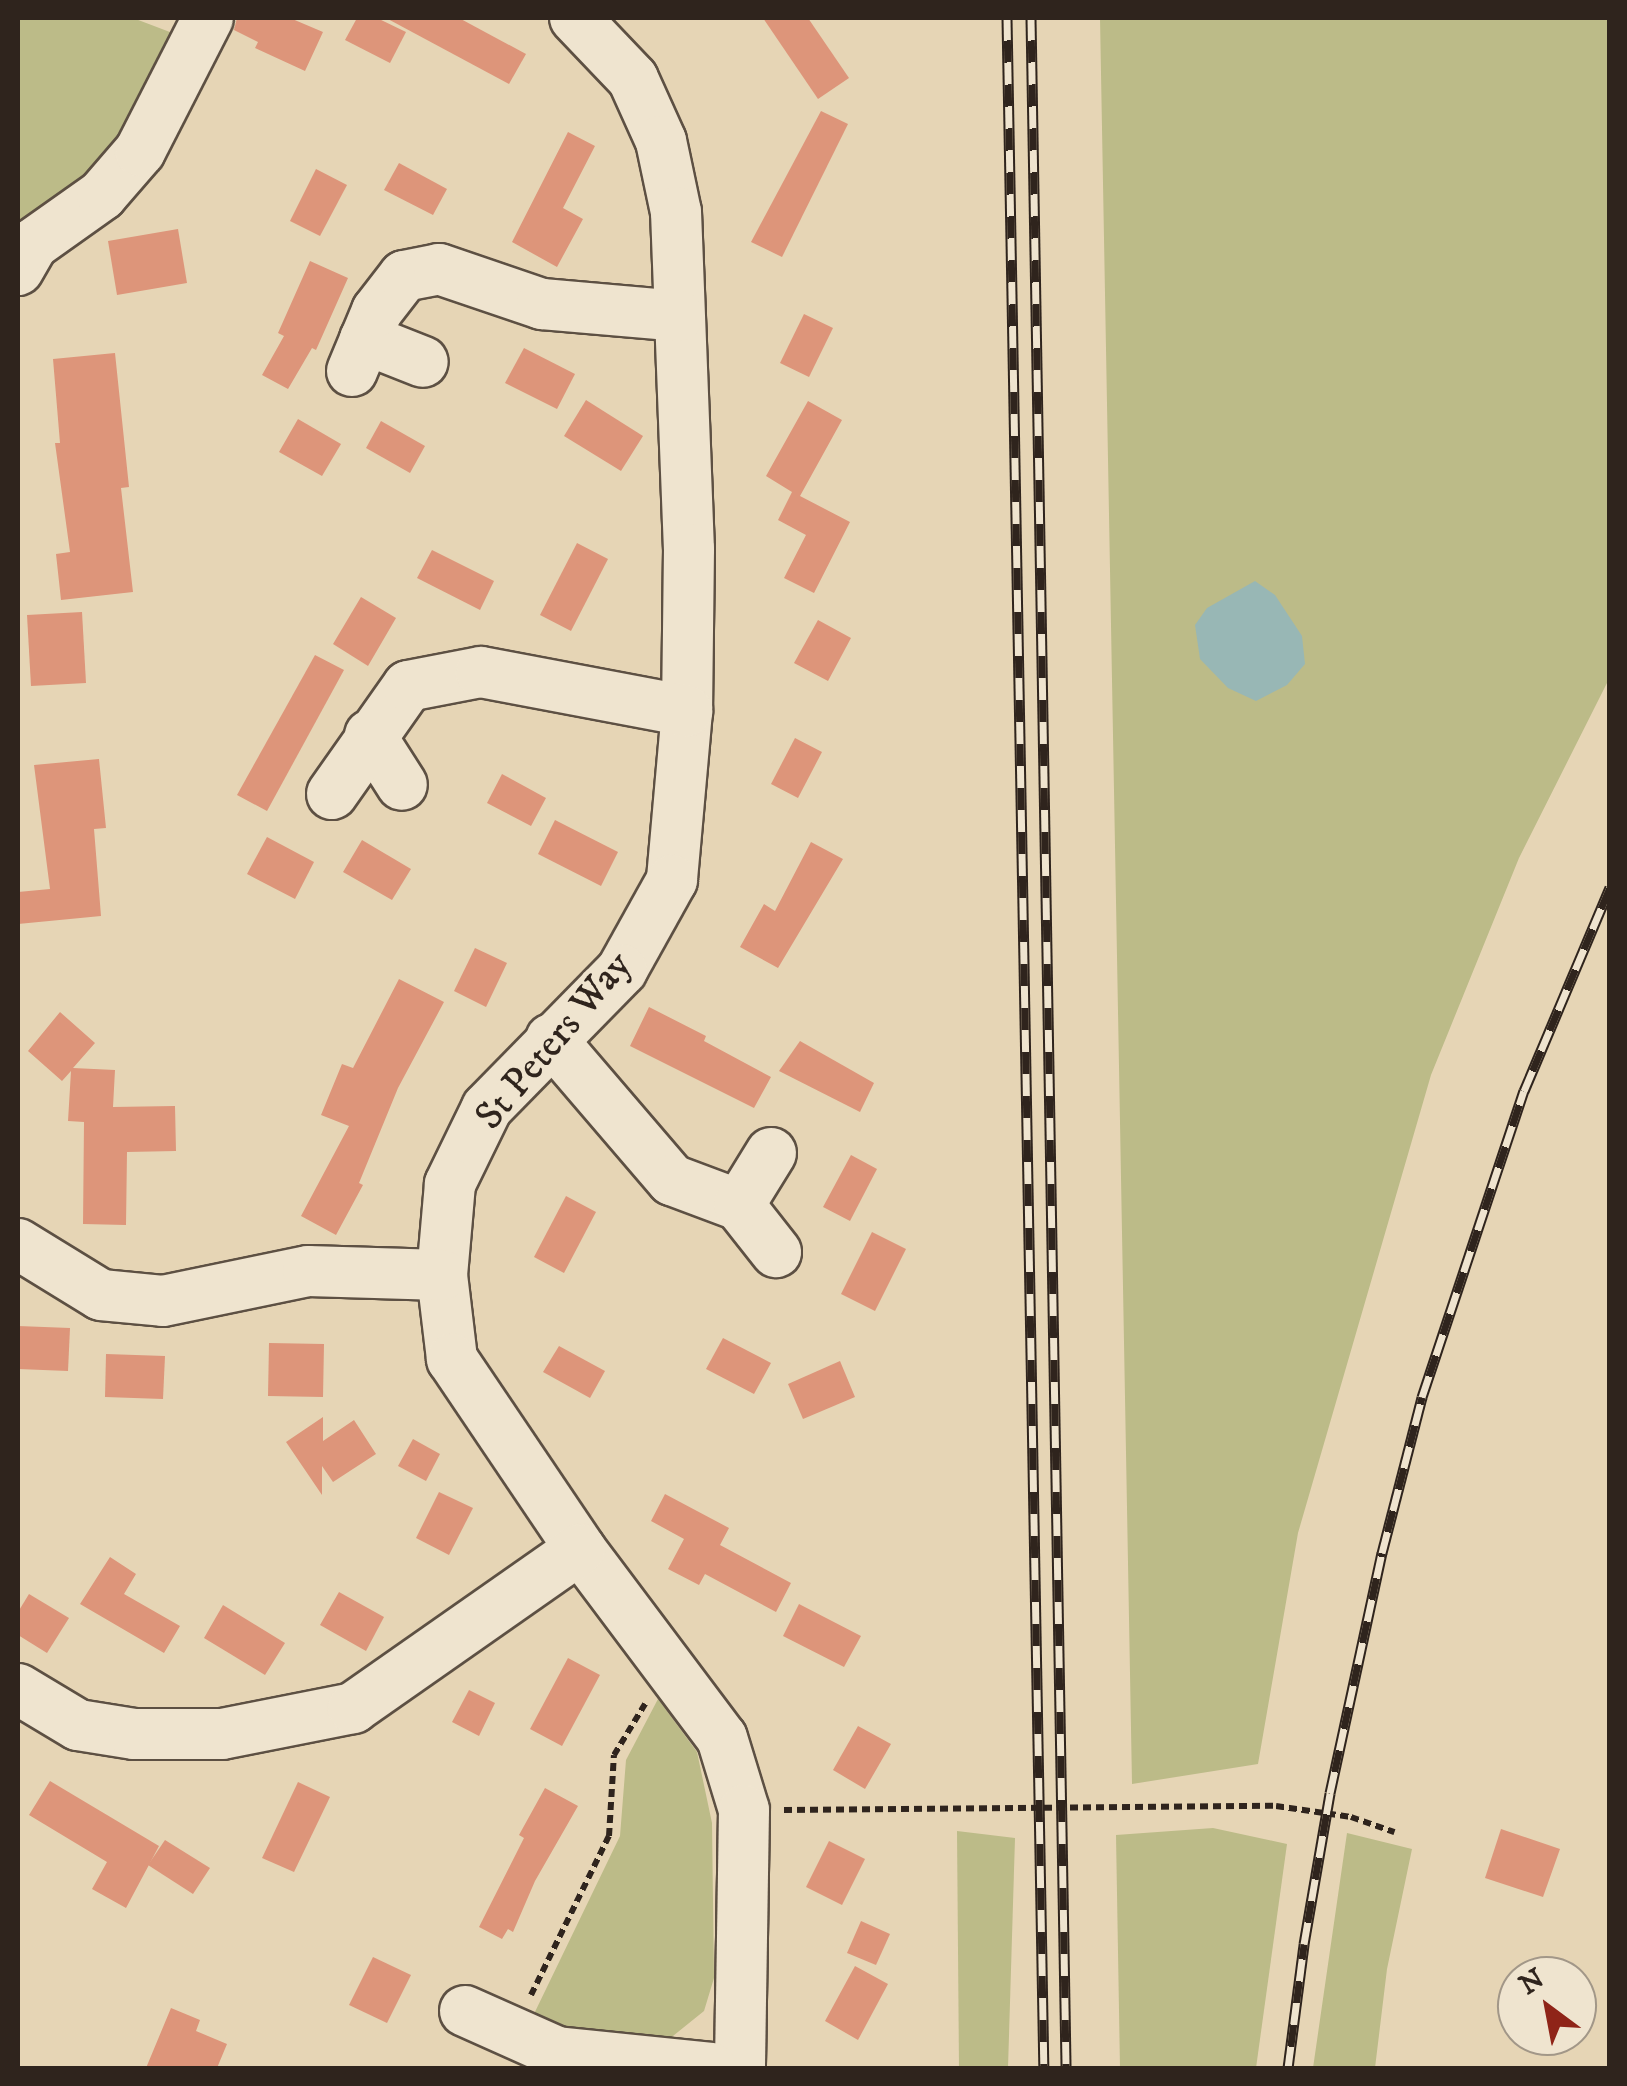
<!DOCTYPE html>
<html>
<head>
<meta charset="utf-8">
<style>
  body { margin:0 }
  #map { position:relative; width:1627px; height:2086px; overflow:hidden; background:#e6d5b5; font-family:"IM FELL DW Pica",serif }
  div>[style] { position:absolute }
  .green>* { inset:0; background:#bcbb88 }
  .water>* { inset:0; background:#98b7b5 }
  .building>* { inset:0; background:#dd957a }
  .path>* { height:6px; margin-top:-3px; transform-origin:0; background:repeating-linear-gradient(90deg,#2f241d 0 8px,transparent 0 13px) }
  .roads { filter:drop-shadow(2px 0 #5d5043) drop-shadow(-2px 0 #5d5043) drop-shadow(0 2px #5d5043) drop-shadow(0 -2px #5d5043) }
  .minor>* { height:50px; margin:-25px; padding:0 25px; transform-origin:25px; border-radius:25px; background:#efe4cf }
  .rail>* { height:11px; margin-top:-5.5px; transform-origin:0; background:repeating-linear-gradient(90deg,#efe4cf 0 22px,#2f241d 0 44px); box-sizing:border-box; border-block:2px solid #2f241d }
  span { translate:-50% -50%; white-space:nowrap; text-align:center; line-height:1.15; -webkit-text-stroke:9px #efe4cf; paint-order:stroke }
  .street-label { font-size:40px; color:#2f241d }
  .frame { position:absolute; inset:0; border:20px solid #2f241d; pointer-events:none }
  .north { position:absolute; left:1497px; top:1956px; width:100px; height:100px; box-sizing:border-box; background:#efe4cf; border:2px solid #a29788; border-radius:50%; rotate:328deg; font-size:28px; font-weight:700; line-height:40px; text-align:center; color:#2f241d }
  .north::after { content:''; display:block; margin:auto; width:35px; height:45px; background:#8f2418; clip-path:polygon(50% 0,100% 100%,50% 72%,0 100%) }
</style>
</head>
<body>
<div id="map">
  <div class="green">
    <div style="clip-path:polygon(18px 18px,133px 18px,183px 37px,100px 177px,18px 241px)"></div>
    <div style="clip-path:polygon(1100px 18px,1610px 18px,1609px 679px,1519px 858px,1431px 1075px,1298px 1533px,1258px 1764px,1132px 1784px)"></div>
    <div style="clip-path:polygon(658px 1699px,697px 1752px,712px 1823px,714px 1978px,704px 2011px,668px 2040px,567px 2038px,532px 2018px,620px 1836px,626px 1760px)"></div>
    <div style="clip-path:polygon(1213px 1828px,1287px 1844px,1256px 2068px,1120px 2068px,1116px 1835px)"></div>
    <div style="clip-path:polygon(957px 1831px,1015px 1838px,1008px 2068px,959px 2068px)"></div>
    <div style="clip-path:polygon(1347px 1833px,1412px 1849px,1387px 1969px,1375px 2068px,1313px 2068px)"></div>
  </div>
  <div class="water">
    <div style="clip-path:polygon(1255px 581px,1275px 595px,1302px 636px,1305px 664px,1287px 685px,1256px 701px,1228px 688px,1200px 659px,1195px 625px,1207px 608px)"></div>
  </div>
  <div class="building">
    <div style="clip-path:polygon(237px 18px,290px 18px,323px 32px,305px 71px,255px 48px,258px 42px,234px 30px)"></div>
    <div style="clip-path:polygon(357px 18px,377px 18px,406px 32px,390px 63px,345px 40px)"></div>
    <div style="clip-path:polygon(386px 18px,459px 18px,526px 54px,509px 84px)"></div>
    <div style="clip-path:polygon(763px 18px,808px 18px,849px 78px,818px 99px)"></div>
    <div style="clip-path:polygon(821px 111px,848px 124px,782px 257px,751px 242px)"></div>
    <div style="clip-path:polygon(568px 132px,595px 146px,563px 208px,583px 219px,557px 267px,512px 242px)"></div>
    <div style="clip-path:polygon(399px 163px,447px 189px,433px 215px,384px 190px)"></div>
    <div style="clip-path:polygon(316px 169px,347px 185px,320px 236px,290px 221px)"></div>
    <div style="clip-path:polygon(178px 229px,187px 283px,117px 295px,108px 241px)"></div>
    <div style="clip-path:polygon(310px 261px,348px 278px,316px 350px,312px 348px,288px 389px,262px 375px,284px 336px,278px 333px)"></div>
    <div style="clip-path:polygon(804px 314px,833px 328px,809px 377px,780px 363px)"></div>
    <div style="clip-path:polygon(524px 348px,575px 374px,557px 409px,505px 383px)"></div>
    <div style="clip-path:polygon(115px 353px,129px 487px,121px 488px,133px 592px,61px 600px,56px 554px,70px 552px,55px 443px,60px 443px,53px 359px)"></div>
    <div style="clip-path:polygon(586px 400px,643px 436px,621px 471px,564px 436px)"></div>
    <div style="clip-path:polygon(808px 401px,842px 420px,800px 496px,850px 522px,814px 593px,784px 578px,806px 535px,778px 520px,792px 492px,766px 476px)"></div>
    <div style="clip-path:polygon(298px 419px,341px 444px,322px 476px,279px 452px)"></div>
    <div style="clip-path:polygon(381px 421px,425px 446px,410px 473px,366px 448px)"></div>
    <div style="clip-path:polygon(577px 543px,608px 559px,571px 631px,540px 615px)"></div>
    <div style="clip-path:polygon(432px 550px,494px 581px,480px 610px,417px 578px)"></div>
    <div style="clip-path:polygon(361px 597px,396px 618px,368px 666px,333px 644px)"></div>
    <div style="clip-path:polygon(82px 612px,86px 683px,31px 686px,27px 615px)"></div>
    <div style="clip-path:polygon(818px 620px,851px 638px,828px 681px,794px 663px)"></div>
    <div style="clip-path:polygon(315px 655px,344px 670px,267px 811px,237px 795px)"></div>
    <div style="clip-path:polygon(795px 738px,822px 752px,798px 798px,771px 784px)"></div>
    <div style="clip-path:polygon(99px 759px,106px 828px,94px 829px,101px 916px,18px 924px,18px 892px,50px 889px,34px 765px)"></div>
    <div style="clip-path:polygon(502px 774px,546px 798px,531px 826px,487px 803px)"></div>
    <div style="clip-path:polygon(555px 820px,618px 852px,601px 886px,538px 854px)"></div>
    <div style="clip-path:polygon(267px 837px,314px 862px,295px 899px,247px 874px)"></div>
    <div style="clip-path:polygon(362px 840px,411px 869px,392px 900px,343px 872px)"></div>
    <div style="clip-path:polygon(811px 842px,843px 859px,778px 968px,740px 947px,764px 904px,775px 911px)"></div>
    <div style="clip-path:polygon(475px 948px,507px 963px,486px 1007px,454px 991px)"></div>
    <div style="clip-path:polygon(399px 979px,444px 1002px,398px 1088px,359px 1183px,363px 1185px,336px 1235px,301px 1216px,349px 1126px,321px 1115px,342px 1064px,353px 1068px)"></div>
    <div style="clip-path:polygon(649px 1007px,706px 1036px,704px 1041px,771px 1077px,754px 1108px,630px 1046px)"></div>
    <div style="clip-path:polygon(60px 1012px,95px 1043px,73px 1068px,115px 1070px,113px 1107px,175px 1106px,176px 1151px,127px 1152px,126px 1225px,83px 1224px,84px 1122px,68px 1121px,71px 1071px,62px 1081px,28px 1051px)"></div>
    <div style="clip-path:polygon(800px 1041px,874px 1083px,860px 1112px,779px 1071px)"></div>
    <div style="clip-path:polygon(851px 1155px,877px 1169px,850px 1221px,823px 1207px)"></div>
    <div style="clip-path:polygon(566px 1196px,596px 1212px,564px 1273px,534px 1257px)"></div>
    <div style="clip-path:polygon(872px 1232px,906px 1249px,875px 1311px,841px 1294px)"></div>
    <div style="clip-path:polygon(18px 1326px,70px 1328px,68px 1371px,18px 1369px)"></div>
    <div style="clip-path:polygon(723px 1338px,771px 1363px,754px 1394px,706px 1369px)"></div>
    <div style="clip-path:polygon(269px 1343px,324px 1344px,323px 1397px,268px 1396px)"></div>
    <div style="clip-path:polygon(559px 1346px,605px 1371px,590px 1398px,543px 1372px)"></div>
    <div style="clip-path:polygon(106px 1354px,165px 1356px,163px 1399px,105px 1397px)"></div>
    <div style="clip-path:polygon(840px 1361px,855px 1397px,803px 1419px,788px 1384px)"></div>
    <div style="clip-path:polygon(323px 1417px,323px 1441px,354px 1420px,376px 1454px,333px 1482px,322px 1466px,322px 1495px,286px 1442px)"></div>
    <div style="clip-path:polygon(413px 1439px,440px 1454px,426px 1481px,398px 1466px)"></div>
    <div style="clip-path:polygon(439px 1492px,473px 1508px,449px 1555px,416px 1538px)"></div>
    <div style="clip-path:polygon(665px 1494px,729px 1528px,720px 1545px,791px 1583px,776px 1612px,705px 1574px,699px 1585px,668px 1569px,684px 1539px,651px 1521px)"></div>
    <div style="clip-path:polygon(110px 1557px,136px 1574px,124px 1594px,180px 1626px,164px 1653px,80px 1604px)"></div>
    <div style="clip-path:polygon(339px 1592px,384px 1617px,366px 1651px,320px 1625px)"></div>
    <div style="clip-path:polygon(29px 1594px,69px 1618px,47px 1653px,18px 1635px,18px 1612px)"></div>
    <div style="clip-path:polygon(799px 1604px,861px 1636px,844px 1667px,783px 1636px)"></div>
    <div style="clip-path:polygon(223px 1605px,285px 1643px,265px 1675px,204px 1638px)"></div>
    <div style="clip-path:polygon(568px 1658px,600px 1675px,562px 1746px,530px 1729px)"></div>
    <div style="clip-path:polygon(469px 1690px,495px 1703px,479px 1736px,452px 1722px)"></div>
    <div style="clip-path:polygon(858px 1726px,891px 1744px,865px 1789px,833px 1770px)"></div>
    <div style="clip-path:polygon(50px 1781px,159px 1846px,126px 1908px,92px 1889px,107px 1862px,29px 1815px)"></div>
    <div style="clip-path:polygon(298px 1782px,330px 1797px,294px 1872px,262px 1858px)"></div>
    <div style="clip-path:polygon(545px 1788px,578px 1806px,535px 1881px,513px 1932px,508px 1929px,502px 1939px,479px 1927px,524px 1838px,519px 1835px)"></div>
    <div style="clip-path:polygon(1501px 1829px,1560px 1849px,1543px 1897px,1485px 1878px)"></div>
    <div style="clip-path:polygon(165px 1840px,210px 1868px,193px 1894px,148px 1865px)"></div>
    <div style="clip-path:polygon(829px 1841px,865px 1859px,842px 1905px,806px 1887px)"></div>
    <div style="clip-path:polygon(861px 1921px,890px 1934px,876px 1965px,847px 1953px)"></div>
    <div style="clip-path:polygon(373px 1957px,411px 1975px,387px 2023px,349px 2005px)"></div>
    <div style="clip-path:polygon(855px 1966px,888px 1984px,858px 2040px,825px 2021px)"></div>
    <div style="clip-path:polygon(171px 2008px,200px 2020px,196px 2031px,227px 2044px,217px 2068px,146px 2068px)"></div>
  </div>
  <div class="path">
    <div style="left:784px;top:1810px;width:492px;rotate:-0.5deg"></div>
    <div style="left:1276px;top:1806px;width:76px;rotate:8.3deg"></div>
    <div style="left:1351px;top:1817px;width:46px;rotate:19.2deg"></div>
    <div style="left:531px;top:1995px;width:177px;rotate:-63.9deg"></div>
    <div style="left:609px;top:1836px;width:81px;rotate:-86.5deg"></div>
    <div style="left:614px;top:1755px;width:60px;rotate:-58.7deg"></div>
  </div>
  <div class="roads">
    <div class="minor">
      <div style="left:575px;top:18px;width:84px;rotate:46.4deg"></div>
      <div style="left:633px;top:79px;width:68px;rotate:65.7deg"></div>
      <div style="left:661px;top:141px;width:73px;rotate:78.1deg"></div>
      <div style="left:676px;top:212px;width:337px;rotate:87.8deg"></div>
      <div style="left:689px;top:549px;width:162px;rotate:90.7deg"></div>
      <div style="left:687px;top:711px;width:170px;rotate:95.1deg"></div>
      <div style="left:672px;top:880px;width:103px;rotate:119.1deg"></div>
      <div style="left:622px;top:970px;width:193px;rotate:134.4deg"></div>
      <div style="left:487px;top:1108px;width:85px;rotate:116deg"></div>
      <div style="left:450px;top:1184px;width:91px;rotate:95deg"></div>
      <div style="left:442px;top:1275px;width:85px;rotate:83.2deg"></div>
      <div style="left:452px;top:1359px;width:229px;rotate:56deg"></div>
      <div style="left:580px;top:1549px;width:236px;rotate:53.1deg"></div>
      <div style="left:722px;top:1738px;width:75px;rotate:73deg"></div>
      <div style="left:744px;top:1810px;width:258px;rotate:90.9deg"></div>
      <div style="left:18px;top:270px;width:30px;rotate:-60deg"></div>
      <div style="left:33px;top:244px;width:85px;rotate:-35.4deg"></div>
      <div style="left:102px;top:195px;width:58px;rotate:-49.2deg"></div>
      <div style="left:140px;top:151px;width:149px;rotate:-62.9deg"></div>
      <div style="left:365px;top:339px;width:62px;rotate:21.6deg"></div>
      <div style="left:352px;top:371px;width:65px;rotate:-67.4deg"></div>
      <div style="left:377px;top:311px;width:44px;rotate:-52.4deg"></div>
      <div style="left:404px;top:276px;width:36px;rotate:-11deg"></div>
      <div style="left:439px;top:269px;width:109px;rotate:18.8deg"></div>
      <div style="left:542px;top:304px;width:137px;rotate:5deg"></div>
      <div style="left:370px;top:735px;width:59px;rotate:57.4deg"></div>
      <div style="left:332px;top:794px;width:132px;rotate:-54.9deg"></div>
      <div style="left:408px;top:686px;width:74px;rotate:-10.9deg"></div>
      <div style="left:481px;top:672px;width:210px;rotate:10.7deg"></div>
      <div style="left:551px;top:1039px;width:186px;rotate:49.4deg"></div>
      <div style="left:672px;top:1180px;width:72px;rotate:20.5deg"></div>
      <div style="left:739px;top:1205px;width:60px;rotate:51.8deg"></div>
      <div style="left:739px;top:1205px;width:61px;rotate:-58.4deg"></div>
      <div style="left:18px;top:1244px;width:97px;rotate:31.6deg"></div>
      <div style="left:101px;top:1295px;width:62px;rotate:5.5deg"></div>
      <div style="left:163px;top:1301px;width:148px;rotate:-11.7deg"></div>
      <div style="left:308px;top:1271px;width:134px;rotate:1.7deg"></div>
      <div style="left:18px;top:1689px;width:70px;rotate:31deg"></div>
      <div style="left:78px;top:1725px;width:57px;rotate:9.1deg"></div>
      <div style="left:134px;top:1734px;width:88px"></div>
      <div style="left:222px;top:1734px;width:134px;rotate:-11.2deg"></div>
      <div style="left:353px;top:1708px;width:277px;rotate:-35deg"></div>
      <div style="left:465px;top:2011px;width:101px;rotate:24deg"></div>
      <div style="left:557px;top:2052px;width:155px;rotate:5.9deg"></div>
    </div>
  </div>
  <div class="rail">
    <div style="left:1007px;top:18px;width:2050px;rotate:88.97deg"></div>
    <div style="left:1031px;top:18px;width:2050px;rotate:89.02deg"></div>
    <div style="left:1288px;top:2068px;width:125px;rotate:-82.6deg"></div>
    <div style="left:1304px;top:1944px;width:153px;rotate:-80.2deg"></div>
    <div style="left:1330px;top:1793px;width:246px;rotate:-77.8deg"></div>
    <div style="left:1382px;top:1553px;width:161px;rotate:-75.6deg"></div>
    <div style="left:1422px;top:1397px;width:323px;rotate:-71.6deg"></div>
    <div style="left:1524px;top:1091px;width:221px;rotate:-67.1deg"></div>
  </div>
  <div class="street-label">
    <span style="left:554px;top:1041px;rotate:-50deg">St Peters Way</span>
  </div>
  <div class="frame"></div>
  <div class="north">N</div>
</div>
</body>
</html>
